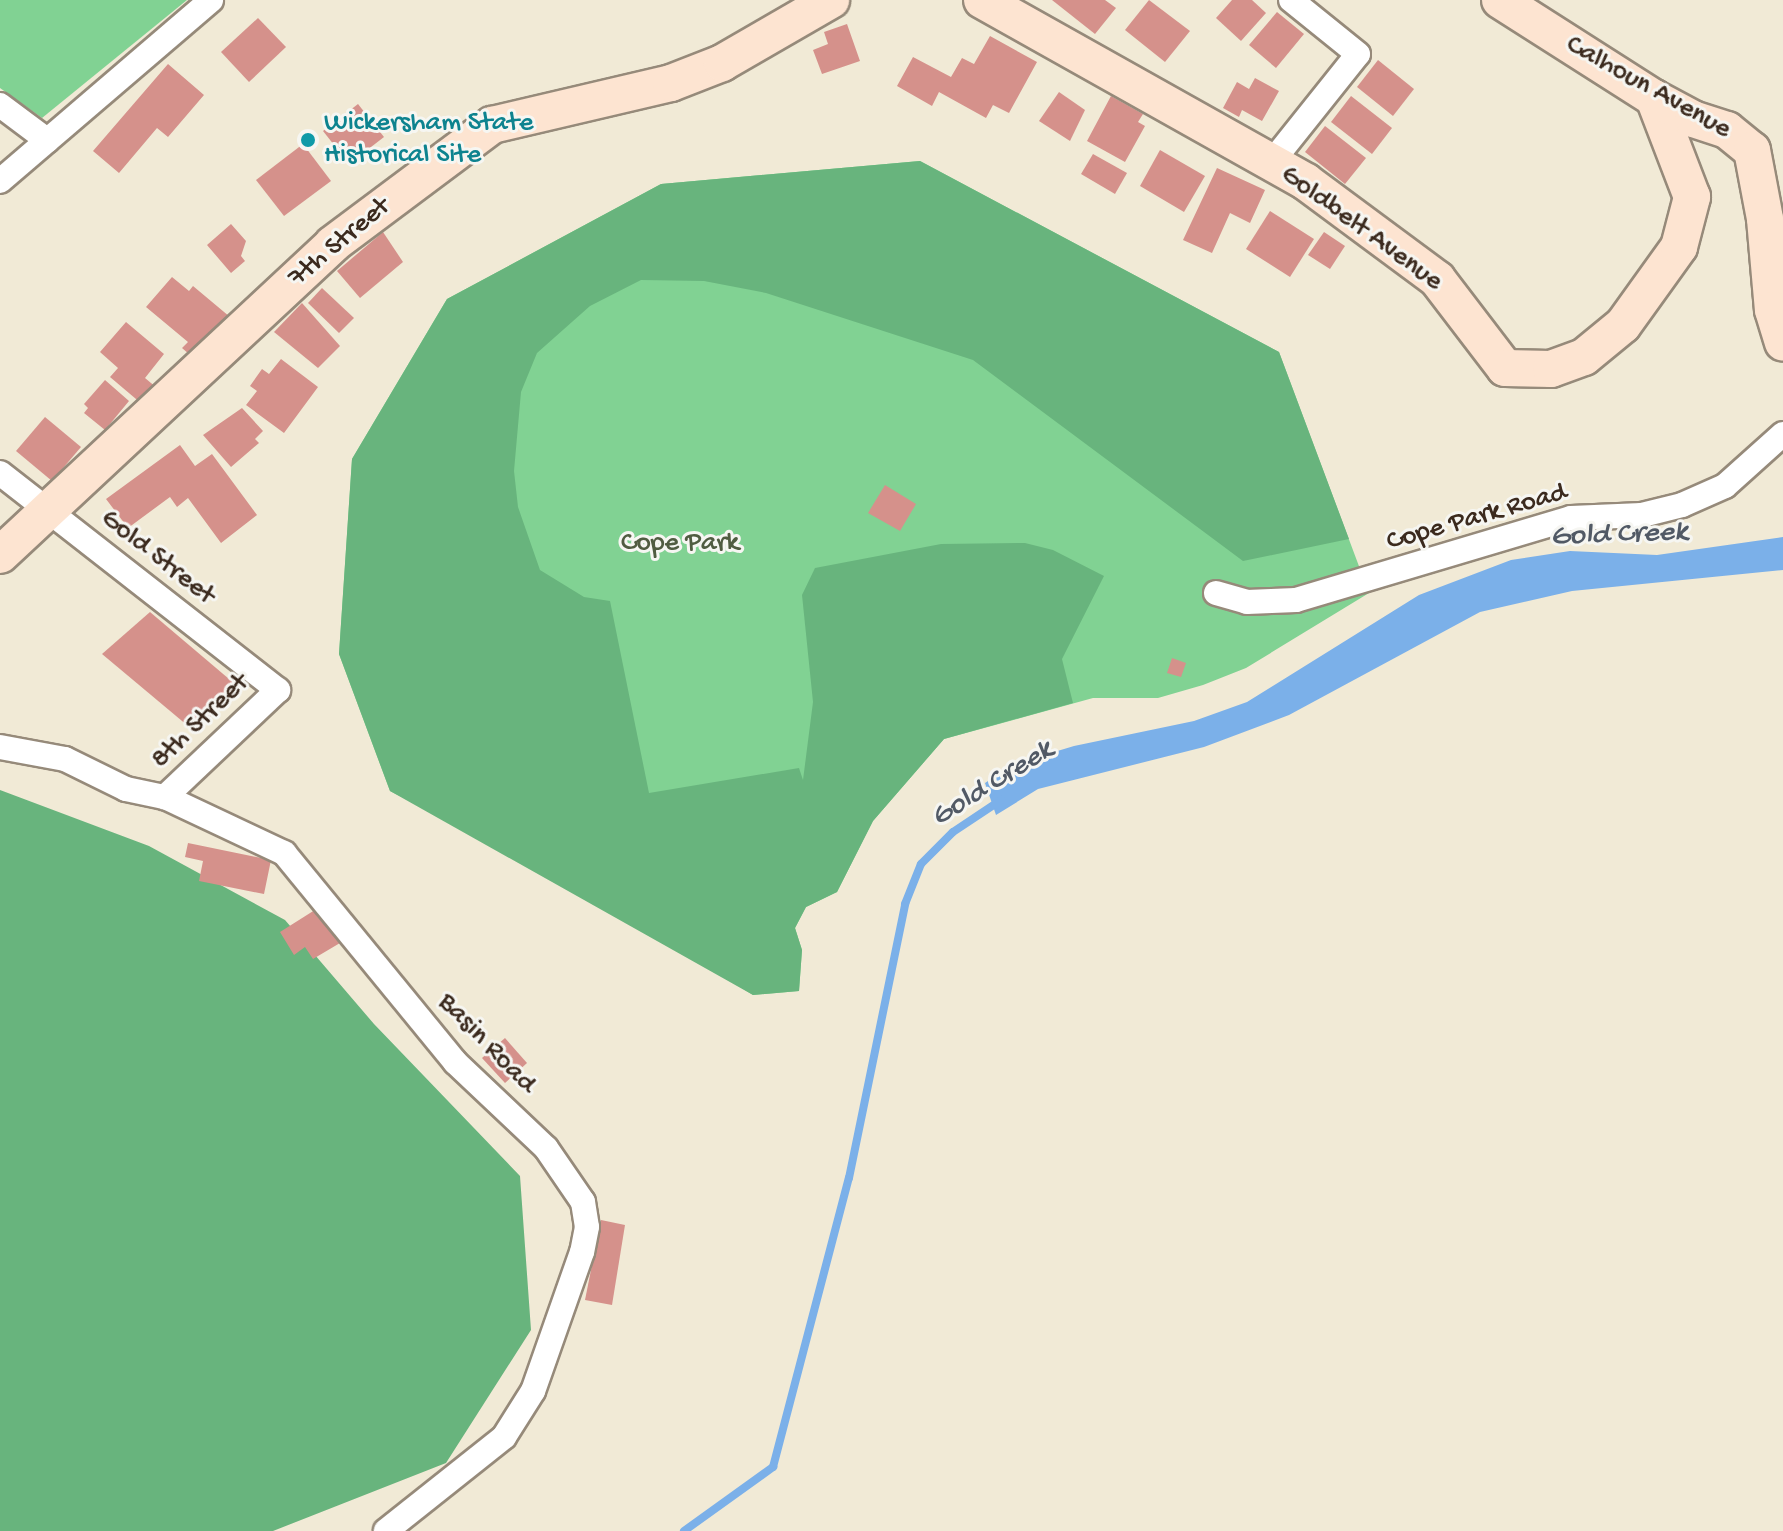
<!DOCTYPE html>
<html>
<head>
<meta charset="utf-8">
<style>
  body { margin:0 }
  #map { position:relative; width:1783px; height:1531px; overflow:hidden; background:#f1ead6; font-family:"Gochi Hand",sans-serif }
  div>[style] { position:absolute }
  .green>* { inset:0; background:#81d293 }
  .forest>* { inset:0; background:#68b47d }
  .water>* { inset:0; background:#7bb0e9 }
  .stream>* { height:8px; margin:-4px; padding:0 4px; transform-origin:4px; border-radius:4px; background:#7bb0e9 }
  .building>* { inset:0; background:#d5918b }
  .roads { filter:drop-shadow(2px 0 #968a7a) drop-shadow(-2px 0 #968a7a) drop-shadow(0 2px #968a7a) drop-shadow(0 -2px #968a7a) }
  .street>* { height:24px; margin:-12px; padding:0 12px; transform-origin:12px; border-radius:12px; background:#fff }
  .secondary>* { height:36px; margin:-18px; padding:0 18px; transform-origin:18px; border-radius:18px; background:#fde4d1 }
  .dots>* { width:22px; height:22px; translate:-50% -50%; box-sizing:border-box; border:4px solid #f6f6f2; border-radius:50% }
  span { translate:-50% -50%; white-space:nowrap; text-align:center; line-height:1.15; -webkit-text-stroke:6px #f6f6f2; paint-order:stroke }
  .street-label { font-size:28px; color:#3b2a1e }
  .culture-label { font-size:28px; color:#0d838f }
  .left { translate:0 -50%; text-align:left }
  .park-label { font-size:28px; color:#505c41 }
  .water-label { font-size:30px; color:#515965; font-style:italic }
</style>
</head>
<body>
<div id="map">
  <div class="green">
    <div style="clip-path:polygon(0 0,187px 0,42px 118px,0 88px)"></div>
    <div style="clip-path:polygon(920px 161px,1279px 352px,1369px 593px,1246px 668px,1203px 685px,1158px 698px,1093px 698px,944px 739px,873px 821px,837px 892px,806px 907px,795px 928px,802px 950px,799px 991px,753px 995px,589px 893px,390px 791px,339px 654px,352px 459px,447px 299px,661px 184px)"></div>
  </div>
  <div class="forest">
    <div style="clip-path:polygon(920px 161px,1279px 352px,1349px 539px,1243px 561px,973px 360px,766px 293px,704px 281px,641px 280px,590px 306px,537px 353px,521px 392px,514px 471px,518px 507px,540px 570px,584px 597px,610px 601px,649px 793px,799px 768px,803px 780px,813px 702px,802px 595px,815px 568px,941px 544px,1025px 543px,1053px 550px,1104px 576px,1062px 659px,1073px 703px,944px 739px,873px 821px,837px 892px,806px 907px,795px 928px,802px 950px,799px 991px,753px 995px,390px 791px,339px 654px,352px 459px,447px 299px,661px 184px)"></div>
    <div style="clip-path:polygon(0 790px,149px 846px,285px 920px,374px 1024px,520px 1176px,531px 1330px,446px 1463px,273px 1531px,0 1531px)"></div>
  </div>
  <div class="water">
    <div style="clip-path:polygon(1783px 537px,1783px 570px,1572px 591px,1480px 612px,1289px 715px,1204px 747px,1038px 789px,996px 815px,985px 783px,1014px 764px,1074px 746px,1194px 721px,1247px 702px,1419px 595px,1511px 560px,1570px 551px,1657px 555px)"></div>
  </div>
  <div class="stream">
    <div style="left:684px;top:1531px;width:110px;rotate:-35.7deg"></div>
    <div style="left:773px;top:1467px;width:299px;rotate:-75.3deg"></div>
    <div style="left:849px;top:1178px;width:280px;rotate:-78.4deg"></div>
    <div style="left:905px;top:904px;width:43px;rotate:-68.2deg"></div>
    <div style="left:921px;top:864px;width:45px;rotate:-45deg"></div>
    <div style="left:953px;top:832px;width:58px;rotate:-33.7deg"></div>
  </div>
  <div class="building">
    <div style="clip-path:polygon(1052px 0,1105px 0,1116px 8px,1095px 34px)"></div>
    <div style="clip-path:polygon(1149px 0,1190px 31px,1165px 62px,1125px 30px)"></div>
    <div style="clip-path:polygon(1232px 0,1252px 0,1266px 13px,1241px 41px,1216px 18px)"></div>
    <div style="clip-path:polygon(1277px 12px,1304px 34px,1276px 68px,1249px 45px)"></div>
    <div style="clip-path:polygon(258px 18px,286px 47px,249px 82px,221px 52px)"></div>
    <div style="clip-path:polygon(847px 24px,860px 61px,822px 74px,813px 50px,828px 44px,824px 32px)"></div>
    <div style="clip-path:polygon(990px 36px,1037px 62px,1009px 113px,993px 105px,986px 118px,939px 92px,932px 106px,897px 86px,913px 57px,951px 77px,962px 58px,974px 64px)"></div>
    <div style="clip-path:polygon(1378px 60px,1414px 89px,1393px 116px,1357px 87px)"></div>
    <div style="clip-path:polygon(168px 64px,204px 95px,168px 137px,157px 128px,119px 173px,93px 151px)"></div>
    <div style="clip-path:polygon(1255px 78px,1279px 91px,1262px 121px,1242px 110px,1239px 117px,1223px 108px,1237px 82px,1249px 89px)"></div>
    <div style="clip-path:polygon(1059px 92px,1085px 110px,1070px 141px,1039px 121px)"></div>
    <div style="clip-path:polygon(1111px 96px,1143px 114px,1138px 122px,1145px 126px,1125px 162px,1087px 141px)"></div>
    <div style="clip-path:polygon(1351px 96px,1392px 128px,1372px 154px,1331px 122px)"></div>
    <div style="clip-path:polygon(358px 104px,384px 137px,349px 164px,323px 131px)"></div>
    <div style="clip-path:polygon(1325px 126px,1366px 158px,1345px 184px,1305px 152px)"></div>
    <div style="clip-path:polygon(303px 144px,331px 181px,284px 216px,256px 180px)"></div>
    <div style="clip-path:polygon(1160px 150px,1205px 176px,1184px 212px,1140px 186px)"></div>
    <div style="clip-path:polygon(1093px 154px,1127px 173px,1115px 194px,1081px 174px)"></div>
    <div style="clip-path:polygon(1217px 168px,1265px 190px,1250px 223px,1230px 213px,1212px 253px,1183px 240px)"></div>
    <div style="clip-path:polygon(1270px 211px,1314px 239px,1290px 277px,1246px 249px)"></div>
    <div style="clip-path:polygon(231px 224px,246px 241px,241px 256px,245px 261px,231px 273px,207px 245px)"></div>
    <div style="clip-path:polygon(383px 232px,403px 262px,360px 298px,337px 271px)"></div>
    <div style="clip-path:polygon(1324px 232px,1345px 246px,1330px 269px,1308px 255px)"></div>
    <div style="clip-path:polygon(172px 277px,189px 291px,193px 286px,236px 322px,197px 361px,182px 348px,188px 342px,146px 307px)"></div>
    <div style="clip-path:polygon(322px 288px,354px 318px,339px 333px,308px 303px)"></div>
    <div style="clip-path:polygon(302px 303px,340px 346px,318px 368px,274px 332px)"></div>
    <div style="clip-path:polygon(126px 322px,164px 354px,145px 378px,163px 393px,149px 410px,110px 377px,118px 368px,100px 352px)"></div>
    <div style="clip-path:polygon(281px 359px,318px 387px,284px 433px,246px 405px,257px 391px,250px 386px,262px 369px,269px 374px)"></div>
    <div style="clip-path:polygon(105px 380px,129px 401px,105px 430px,84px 413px,88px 408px,84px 404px)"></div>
    <div style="clip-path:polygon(242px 408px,263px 431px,255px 439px,259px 443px,231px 467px,203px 435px)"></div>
    <div style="clip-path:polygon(45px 417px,81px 447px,52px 481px,16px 451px)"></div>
    <div style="clip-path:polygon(180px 445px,195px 466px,212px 454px,257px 515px,221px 543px,188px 498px,177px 507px,170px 497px,128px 528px,106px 499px)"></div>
    <div style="clip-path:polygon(885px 485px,916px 504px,900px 531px,868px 513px)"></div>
    <div style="clip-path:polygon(150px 612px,242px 690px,194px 731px,102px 654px)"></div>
    <div style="clip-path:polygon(1172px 658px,1186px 663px,1181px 677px,1167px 673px)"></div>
    <div style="clip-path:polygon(188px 843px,271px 860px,264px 894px,199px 881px,203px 861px,185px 857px)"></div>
    <div style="clip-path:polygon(318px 908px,340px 943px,313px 959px,305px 947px,294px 955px,280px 932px)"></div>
    <div style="clip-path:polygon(505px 1038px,527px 1063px,505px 1083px,482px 1058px)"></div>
    <div style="clip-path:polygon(601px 1220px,625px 1225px,612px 1305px,585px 1300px)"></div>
  </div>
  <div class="roads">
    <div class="street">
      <div style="left:0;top:105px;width:59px;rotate:36.7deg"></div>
      <div style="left:1271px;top:163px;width:139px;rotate:-51.4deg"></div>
      <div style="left:1358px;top:54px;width:86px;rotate:-141.1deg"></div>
      <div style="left:0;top:181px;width:278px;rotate:-40.6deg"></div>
      <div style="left:0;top:473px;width:353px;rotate:38deg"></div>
      <div style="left:278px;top:690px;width:156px;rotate:136.6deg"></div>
      <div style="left:1216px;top:593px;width:32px;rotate:16deg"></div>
      <div style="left:1247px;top:602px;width:49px;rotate:-2.3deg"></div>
      <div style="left:1296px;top:600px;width:287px;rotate:-16.6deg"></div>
      <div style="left:1571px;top:518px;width:71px;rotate:-2.4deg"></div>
      <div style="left:1642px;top:515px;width:41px;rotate:-14deg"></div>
      <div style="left:1682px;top:505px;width:47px;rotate:-23.8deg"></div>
      <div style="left:1725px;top:486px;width:78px;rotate:-41.9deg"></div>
      <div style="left:0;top:747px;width:66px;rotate:10.5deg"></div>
      <div style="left:65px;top:759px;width:68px;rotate:26.2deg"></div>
      <div style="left:126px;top:789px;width:40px;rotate:12deg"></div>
      <div style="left:165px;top:797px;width:132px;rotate:25.2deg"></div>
      <div style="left:284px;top:853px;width:270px;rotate:50.7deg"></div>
      <div style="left:455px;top:1062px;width:125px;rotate:43.4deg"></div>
      <div style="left:546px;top:1148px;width:65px;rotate:55.6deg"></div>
      <div style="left:583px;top:1202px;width:25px;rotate:81deg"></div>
      <div style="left:587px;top:1227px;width:25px;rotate:101deg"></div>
      <div style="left:582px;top:1252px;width:147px;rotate:109.4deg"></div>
      <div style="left:533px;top:1391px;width:54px;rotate:122.2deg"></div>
      <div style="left:504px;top:1437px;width:151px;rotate:141.5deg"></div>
    </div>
    <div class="secondary">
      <div style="left:982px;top:0;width:372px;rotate:29.3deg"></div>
      <div style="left:1306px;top:182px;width:163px;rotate:36.5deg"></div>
      <div style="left:1437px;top:279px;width:112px;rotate:52.6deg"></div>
      <div style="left:1505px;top:368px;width:46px;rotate:1.2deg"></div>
      <div style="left:1551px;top:369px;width:35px;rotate:-20deg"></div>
      <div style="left:1584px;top:357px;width:50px;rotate:-39.4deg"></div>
      <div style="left:1623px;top:325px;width:96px;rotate:-54.3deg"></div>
      <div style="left:1679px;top:247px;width:52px;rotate:-75.4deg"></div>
      <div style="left:1692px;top:197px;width:106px;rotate:-111deg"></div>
      <div style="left:1500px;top:0;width:183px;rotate:32.5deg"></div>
      <div style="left:1654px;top:98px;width:44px;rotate:28.3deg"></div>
      <div style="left:1693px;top:119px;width:36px;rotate:18deg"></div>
      <div style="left:1727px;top:130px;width:32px;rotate:39deg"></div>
      <div style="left:1752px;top:150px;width:70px;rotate:79.3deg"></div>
      <div style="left:1765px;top:219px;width:91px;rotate:85deg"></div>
      <div style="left:1773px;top:310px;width:34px;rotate:73deg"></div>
      <div style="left:0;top:555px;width:456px;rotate:-43deg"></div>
      <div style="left:333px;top:244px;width:199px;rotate:-36.8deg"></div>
      <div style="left:492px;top:125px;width:184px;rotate:-13.2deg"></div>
      <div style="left:671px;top:83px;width:55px;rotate:-21.4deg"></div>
      <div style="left:722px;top:63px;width:126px;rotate:-30deg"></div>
    </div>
  </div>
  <div class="dots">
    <div style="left:308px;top:140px;background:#0f9aa8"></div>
  </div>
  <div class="street-label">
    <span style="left:1648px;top:88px;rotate:29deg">Calhoun Avenue</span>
    <span style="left:1361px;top:229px;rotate:36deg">Goldbelt Avenue</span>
    <span style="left:340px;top:243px;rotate:-40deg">7th Street</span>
    <span style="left:1477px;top:518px;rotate:-16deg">Cope Park Road</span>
    <span style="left:157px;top:558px;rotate:38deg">Gold Street</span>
    <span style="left:201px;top:722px;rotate:-44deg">8th Street</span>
    <span style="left:486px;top:1044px;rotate:46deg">Basin Road</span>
  </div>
  <div class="culture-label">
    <span class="left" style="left:324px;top:140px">Wickersham State<br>Historical Site</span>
  </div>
  <div class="park-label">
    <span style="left:680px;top:544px">Cope Park</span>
  </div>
  <div class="water-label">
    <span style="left:1619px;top:536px;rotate:-2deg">Gold Creek</span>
    <span style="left:993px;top:785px;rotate:-32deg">Gold Creek</span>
  </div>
</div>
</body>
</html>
